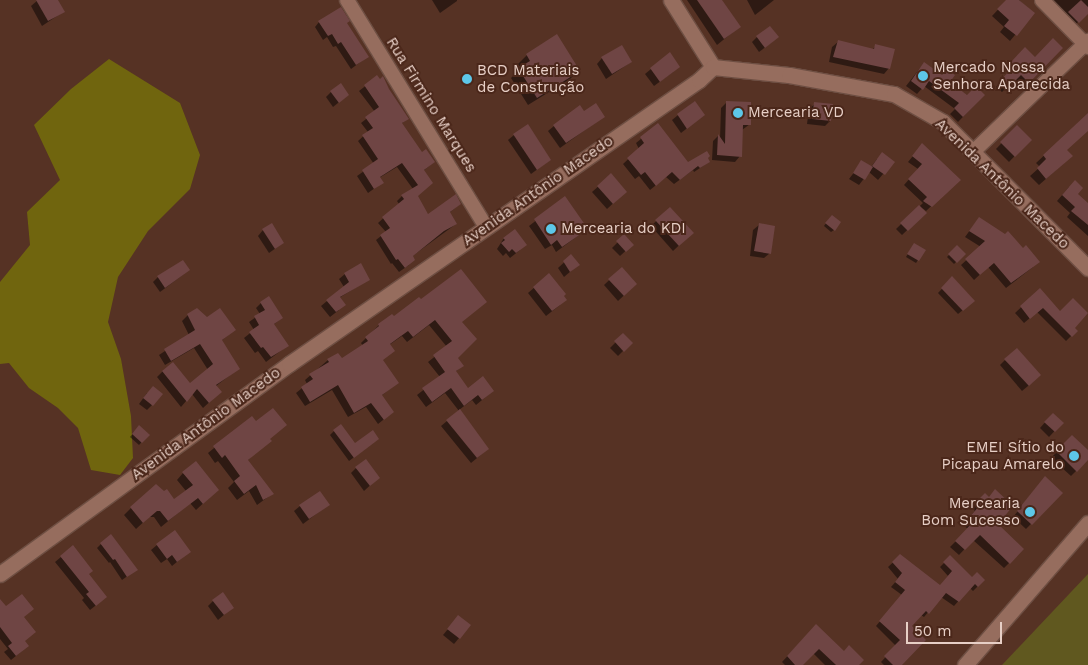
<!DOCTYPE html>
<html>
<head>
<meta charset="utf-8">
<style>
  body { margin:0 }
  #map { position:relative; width:1088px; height:665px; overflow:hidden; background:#563224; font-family:"Work Sans",sans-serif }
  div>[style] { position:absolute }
  .green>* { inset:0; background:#60581f }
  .forest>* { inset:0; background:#70650e }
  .shadow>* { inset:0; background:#0007 }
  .building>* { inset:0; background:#6f4544 }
  .roads { filter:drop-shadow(1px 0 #6e4f43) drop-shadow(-1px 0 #6e4f43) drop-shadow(0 1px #6e4f43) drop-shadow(0 -1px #6e4f43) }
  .street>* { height:14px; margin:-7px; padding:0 7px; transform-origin:7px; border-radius:7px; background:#966d5e }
  .secondary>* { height:15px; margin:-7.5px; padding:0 7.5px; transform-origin:7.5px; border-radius:7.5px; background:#966d5e }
  .dots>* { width:14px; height:14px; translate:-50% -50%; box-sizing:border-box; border:2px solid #4b271a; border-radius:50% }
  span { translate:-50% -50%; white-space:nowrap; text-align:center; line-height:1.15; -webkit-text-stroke:4px #4b271a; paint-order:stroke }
  .poi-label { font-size:15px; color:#e7cfc6 }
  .left { translate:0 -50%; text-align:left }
  .right { translate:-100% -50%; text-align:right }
  .street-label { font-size:15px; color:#e7cfc6 }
  .scale { position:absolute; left:906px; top:622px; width:96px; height:22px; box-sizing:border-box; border:2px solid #e7cfc6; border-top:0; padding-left:6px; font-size:15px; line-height:18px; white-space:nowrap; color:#e7cfc6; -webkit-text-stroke:4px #4b271a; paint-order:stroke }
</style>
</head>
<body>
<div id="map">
  <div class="green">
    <div style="clip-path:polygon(1088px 574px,1088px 665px,1002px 665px)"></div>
  </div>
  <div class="forest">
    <div style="clip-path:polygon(109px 59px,180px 103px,200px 155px,190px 189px,148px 231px,118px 277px,108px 322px,121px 359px,131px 416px,133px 458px,120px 475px,91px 470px,78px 428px,58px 408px,29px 388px,9px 363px,0 364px,0 282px,30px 245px,27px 212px,60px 180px,34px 125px,71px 89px)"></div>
  </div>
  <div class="shadow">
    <div style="clip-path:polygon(38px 0,57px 0,63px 12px,42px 26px,31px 6px)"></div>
    <div style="clip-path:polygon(432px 0,457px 0,457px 1px,440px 13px)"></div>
    <div style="clip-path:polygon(687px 0,720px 0,739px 27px,717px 45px)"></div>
    <div style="clip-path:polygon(747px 0,774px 0,755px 15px)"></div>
    <div style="clip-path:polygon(1007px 0,1019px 0,1033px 13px,1010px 41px,1000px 32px,1004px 27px,992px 16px)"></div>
    <div style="clip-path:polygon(1051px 0,1088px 0,1088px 12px,1073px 27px,1064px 19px,1067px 15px)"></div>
    <div style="clip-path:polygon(319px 22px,346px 24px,367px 57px,351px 69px,336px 46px,333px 47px,327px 37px,323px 40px,315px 27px)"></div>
    <div style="clip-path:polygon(557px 36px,578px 71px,570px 79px,528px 105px,511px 78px,521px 68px,518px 64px,527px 55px)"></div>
    <div style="clip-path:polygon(757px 37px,772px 42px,759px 52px,752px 42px)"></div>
    <div style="clip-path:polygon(838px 42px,872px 50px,876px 46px,889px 68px,884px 74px,829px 62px,832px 47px)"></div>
    <div style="clip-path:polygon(1061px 48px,1023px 87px,1015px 79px,1002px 92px,996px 87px,1009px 73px,1006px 69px,1025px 49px,1035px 58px)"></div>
    <div style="clip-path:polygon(669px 54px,673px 72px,654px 86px,645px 74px)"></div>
    <div style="clip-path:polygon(602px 58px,631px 62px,606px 79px,597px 64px)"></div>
    <div style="clip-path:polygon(924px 63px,941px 76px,946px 71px,948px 82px,968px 96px,984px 95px,958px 122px,950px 114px,955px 109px,924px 86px,917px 94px,906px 86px)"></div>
    <div style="clip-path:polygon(377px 77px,408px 118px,401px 124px,422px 154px,434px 162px,423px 171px,416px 197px,428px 215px,460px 204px,449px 213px,456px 224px,411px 257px,409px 265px,399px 272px,392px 263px,391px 264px,376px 240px,386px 232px,378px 223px,399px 204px,397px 201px,402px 196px,413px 189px,397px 167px,379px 178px,382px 183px,368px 193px,357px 176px,374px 164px,358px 141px,368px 132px,361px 123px,375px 112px,359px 91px)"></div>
    <div style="clip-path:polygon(331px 92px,348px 95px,333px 107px,326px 97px)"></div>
    <div style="clip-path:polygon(694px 102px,704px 115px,681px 133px,672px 120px)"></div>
    <div style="clip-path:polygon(726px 103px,750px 124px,742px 130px,740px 156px,735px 162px,712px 160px,713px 141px,718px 136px,720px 139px,721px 108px)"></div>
    <div style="clip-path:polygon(815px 104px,830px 121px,825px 126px,807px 124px,809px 109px)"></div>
    <div style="clip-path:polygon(584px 113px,603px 117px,560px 148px,548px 131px,554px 126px)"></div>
    <div style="clip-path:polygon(1079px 123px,1066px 150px,1064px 163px,1039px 185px,1030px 176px,1040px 167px,1036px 163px)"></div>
    <div style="clip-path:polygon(658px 125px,687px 164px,707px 158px,709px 162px,694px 172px,693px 170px,674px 184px,666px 177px,650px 190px,639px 176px,635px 179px,623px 164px,639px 149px,636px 143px)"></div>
    <div style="clip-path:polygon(1017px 127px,1030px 140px,1009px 162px,996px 149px)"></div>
    <div style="clip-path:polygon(514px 135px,550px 160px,531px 174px,508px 140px)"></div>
    <div style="clip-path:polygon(922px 145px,959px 180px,926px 211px,922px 208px,925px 213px,902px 235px,896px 229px,923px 203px,904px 185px,918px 169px,908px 162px)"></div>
    <div style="clip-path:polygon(877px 159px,893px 162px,878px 180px,869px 172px,859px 185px,849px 179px,862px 162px,871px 167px)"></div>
    <div style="clip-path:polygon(611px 175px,620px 197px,607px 209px,592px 192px)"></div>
    <div style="clip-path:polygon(1069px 187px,1088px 205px,1088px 236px,1067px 217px,1070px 213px,1057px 201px)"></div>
    <div style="clip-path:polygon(565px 198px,587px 229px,556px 252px,552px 245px,545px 249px,529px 226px)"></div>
    <div style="clip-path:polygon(670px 208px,692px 233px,673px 251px,651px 226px)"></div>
    <div style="clip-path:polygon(979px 218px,1033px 267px,1006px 288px,988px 267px,974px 280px,961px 265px,981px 247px,965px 237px)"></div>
    <div style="clip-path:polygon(829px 219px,834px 230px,831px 232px,824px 226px)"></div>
    <div style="clip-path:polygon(759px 225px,770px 253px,764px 258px,750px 256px,753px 230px)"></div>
    <div style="clip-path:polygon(263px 230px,283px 243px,269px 253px,258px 236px)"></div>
    <div style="clip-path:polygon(624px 236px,632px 245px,620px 256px,612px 248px)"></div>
    <div style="clip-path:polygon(504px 238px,520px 250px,510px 258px,506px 253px,503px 256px,497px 249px)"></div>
    <div style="clip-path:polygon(912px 247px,918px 260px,916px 263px,906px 257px)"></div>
    <div style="clip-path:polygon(957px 247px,964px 254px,954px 264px,947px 257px)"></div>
    <div style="clip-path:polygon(571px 256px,578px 265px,564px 277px,558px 268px)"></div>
    <div style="clip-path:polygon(621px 269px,636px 284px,618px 301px,604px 285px)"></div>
    <div style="clip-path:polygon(184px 274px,160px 292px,153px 282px,158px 277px)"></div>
    <div style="clip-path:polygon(345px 274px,368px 280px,339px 298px,339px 310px,330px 317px,321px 306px,344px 287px,339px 279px)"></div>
    <div style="clip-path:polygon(549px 275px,560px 305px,546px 316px,528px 293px)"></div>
    <div style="clip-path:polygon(952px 278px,969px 305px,958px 314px,938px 293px)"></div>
    <div style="clip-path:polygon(1040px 290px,1076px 331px,1066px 341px,1037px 312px,1024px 323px,1015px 313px)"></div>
    <div style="clip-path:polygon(419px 299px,461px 323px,456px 358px,462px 366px,455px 372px,468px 390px,493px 391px,476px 405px,472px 400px,459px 410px,488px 449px,471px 463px,441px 426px,459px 411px,445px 393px,426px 407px,417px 395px,440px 377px,428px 362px,447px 347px,429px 325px,407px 342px,402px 336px,389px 345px,382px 361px,397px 383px,381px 396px,393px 412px,378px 424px,366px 407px,348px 417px,332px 390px,305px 406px,296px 393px,307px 384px,305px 380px,328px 360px,341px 360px,363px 346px,361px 343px,379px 325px,392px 316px,394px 318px)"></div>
    <div style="clip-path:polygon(261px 303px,282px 318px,273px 325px,287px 346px,266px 362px,258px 351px,255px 353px,244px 338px,254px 330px,249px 322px,260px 314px,256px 308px)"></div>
    <div style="clip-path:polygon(188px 315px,206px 319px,234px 330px,221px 341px,238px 369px,216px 386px,215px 397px,203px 408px,192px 394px,181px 407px,157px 377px,163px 371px,190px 384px,208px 370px,194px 348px,165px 365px,159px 355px,189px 335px,182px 321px)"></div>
    <div style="clip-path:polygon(623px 335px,631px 343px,618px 356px,610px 348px)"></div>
    <div style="clip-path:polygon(1005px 360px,1034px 381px,1022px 391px,1000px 365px)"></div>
    <div style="clip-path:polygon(147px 393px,152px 405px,147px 410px,139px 404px)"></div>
    <div style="clip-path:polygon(252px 417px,269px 439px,247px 461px,272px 494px,257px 505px,249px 491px,237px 500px,228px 488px,234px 482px,218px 461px,215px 463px,208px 453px)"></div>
    <div style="clip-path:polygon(1047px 420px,1062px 423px,1049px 437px,1040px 428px)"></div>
    <div style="clip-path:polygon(139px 427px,148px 435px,139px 445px,130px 437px)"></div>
    <div style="clip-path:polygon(334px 431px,355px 444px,378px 439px,349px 461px,330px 435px)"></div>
    <div style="clip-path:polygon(1072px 436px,1088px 452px,1088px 459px,1071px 476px,1051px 458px)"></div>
    <div style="clip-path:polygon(356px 468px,378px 478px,364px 491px,351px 473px)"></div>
    <div style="clip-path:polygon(183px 473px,211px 496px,196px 510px,190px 503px,161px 527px,154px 517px,149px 517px,136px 529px,124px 515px,131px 508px,174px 500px,186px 491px,177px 480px)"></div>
    <div style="clip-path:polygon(1040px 484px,1061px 493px,1026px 529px,1013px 517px)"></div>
    <div style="clip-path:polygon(985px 494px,988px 498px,996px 524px,1023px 549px,1004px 568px,973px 540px,959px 555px,950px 547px,968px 529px,963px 525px,975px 511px,972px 508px)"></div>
    <div style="clip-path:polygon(328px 505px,303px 524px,294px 511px,300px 506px)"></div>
    <div style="clip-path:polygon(101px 544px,137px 569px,122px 580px,110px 562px,109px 563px,97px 548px)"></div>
    <div style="clip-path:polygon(157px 545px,189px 552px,172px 566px,167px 559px,161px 563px,151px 550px)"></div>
    <div style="clip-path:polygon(900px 556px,940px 586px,948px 576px,940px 567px,950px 557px,972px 579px,984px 580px,973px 591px,970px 588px,954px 606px,941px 597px,924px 617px,921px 615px,910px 626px,901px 665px,884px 665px,881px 662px,896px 646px,876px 626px,902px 595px,891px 587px,898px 579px,888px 567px)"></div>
    <div style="clip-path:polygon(61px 557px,88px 575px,100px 602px,90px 610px,82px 600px,84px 598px,55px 562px)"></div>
    <div style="clip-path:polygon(0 601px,6px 608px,23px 618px,22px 651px,11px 660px,4px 652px,8px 649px,0 639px)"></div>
    <div style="clip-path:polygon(213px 601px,233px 607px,218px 620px,208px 606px)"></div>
    <div style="clip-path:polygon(453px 623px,469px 626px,454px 644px,443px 635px)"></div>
    <div style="clip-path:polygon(811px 631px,858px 665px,825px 665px,813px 653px,802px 665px,785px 665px,782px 662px)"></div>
  </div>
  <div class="building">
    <div style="clip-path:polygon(36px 0,58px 0,65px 12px,48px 21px)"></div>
    <div style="clip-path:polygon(697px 0,722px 0,741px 27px,724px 39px)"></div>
    <div style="clip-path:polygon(1006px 0,1019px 0,1035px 13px,1017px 36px,1004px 26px,1009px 20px,997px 9px)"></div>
    <div style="clip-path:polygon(1081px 0,1088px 7px,1088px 14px,1079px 23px,1068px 12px)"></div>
    <div style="clip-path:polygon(341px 7px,350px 21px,347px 23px,369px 57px,356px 65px,341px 42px,338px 44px,332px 34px,328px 36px,318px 21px)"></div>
    <div style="clip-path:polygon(770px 26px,779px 37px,765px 48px,756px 36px)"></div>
    <div style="clip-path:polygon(557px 34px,580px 71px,537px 98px,518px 68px,530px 61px,526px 54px)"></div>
    <div style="clip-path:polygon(1053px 38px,1063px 48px,1029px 83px,1021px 75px,1008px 88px,1000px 81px,1013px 67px,1010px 63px,1025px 47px,1035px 57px)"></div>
    <div style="clip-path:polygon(838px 40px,874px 49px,875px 44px,895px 49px,890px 69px,833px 57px)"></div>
    <div style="clip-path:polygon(622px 45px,632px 62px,612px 74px,601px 57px)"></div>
    <div style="clip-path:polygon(670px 52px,680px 67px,660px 82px,650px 68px)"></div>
    <div style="clip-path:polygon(924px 62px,942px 75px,946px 69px,955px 75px,950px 82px,967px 95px,976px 86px,985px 95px,963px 117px,954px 108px,959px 103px,929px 81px,923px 90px,911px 81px)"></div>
    <div style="clip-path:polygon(377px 75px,380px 79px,383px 76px,389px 89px,409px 119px,402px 123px,422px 152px,426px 149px,435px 162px,424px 170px,433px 183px,418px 196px,428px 214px,456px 194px,461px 204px,450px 212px,457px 224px,444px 231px,413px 256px,415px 260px,405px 268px,398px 259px,396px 260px,380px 235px,390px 228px,382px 217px,404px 199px,401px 195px,418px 185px,402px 163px,380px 177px,384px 183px,374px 189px,362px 170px,378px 159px,362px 135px,373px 128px,365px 117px,379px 107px,364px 85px)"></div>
    <div style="clip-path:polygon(341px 83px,349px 95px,339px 103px,330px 91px)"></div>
    <div style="clip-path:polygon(695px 101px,705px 115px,687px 129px,677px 114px)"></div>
    <div style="clip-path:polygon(726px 101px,751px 102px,751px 125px,743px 125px,742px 157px,717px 155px,718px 134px,725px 144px)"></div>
    <div style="clip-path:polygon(814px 102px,833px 104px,831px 121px,812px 119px)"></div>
    <div style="clip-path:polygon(596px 103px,605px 117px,566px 143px,553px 125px,580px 105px,584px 111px)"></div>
    <div style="clip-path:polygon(1088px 113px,1088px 131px,1067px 150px,1073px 156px,1046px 179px,1037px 168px,1046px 159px,1043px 155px)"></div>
    <div style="clip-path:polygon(658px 123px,688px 162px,707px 151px,710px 156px,708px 158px,710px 162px,700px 168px,698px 166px,680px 180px,672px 172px,656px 186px,645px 172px,641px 175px,627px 158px,644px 143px,640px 137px)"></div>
    <div style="clip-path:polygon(528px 124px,551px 160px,537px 170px,513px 134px)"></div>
    <div style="clip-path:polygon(1017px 125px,1032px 140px,1015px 157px,1000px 142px)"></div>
    <div style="clip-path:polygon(922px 143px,961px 180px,932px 207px,923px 201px,927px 197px,908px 179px,922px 164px,912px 156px)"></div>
    <div style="clip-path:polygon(882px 152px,895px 162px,885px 175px,872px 166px)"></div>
    <div style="clip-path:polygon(861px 160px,873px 167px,865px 180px,853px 173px)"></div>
    <div style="clip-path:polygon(611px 173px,627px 192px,613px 204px,597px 186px)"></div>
    <div style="clip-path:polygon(1075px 180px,1083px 188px,1078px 194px,1088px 203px,1088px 225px,1071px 211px,1075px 207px,1062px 195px)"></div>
    <div style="clip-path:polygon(565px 196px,588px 229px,562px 247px,557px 240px,551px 245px,534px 219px)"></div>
    <div style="clip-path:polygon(919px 205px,927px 213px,908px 231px,900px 223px)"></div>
    <div style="clip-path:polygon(670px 207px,694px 233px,679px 246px,655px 220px)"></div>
    <div style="clip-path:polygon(832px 215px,841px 222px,835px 231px,825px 223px)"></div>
    <div style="clip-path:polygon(979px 217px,1005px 234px,1008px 231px,1023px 248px,1026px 245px,1040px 262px,1011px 283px,994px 263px,980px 275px,965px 259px,985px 241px,969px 231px)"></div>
    <div style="clip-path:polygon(272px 223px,284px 243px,275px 249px,262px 229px)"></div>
    <div style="clip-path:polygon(759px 223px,775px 226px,771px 254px,754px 251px)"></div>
    <div style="clip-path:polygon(515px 229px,527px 245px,516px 253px,512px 249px,509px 252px,501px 243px,505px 240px,503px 238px)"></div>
    <div style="clip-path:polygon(624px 234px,634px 245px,626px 252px,616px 241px)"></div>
    <div style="clip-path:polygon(914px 243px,926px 250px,919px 261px,907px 254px)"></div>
    <div style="clip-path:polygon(957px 245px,966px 254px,957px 263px,948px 254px)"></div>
    <div style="clip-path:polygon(571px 254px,580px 265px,570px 272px,563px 261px)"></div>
    <div style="clip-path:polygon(183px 260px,190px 270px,165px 288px,157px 276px)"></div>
    <div style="clip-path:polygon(361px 263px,370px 280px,340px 297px,346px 305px,336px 312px,326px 300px,349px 282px,344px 273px)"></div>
    <div style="clip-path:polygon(622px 267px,637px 284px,624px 296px,608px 279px)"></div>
    <div style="clip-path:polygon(461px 269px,487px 302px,462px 322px,477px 339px,458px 358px,464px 366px,456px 371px,468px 388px,483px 376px,494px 391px,482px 400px,478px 395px,464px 406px,451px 388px,432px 402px,422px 388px,445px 372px,433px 355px,452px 341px,435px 320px,413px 337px,408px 331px,390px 344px,395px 351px,383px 360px,399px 383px,382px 395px,394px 412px,384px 420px,371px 403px,354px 413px,338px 385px,310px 402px,301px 387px,313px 379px,309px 374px,329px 362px,327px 359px,338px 353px,342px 358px,368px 341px,365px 337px,379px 326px,378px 324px,392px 314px,394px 316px,419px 297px,421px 299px)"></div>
    <div style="clip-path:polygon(549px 273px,566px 294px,564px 296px,567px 300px,552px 311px,533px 287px)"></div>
    <div style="clip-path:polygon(952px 276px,975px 301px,963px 311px,941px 288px)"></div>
    <div style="clip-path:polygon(1040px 288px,1060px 311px,1073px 298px,1088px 313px,1075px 328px,1078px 331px,1072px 337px,1043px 308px,1030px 319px,1020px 306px)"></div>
    <div style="clip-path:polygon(269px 296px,283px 318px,274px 324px,289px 346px,271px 357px,263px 347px,261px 348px,249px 332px,259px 325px,254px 316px,265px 310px,260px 302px)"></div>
    <div style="clip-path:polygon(197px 308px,207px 317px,220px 308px,236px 330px,222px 340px,240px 369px,216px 385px,222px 392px,209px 403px,197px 389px,187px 402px,162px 371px,173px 362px,190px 383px,213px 364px,200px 344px,171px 361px,164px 349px,195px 330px,187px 314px)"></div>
    <div style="clip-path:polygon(623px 333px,633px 343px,624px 352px,614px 341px)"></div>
    <div style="clip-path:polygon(1017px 348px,1041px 375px,1029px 386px,1004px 359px)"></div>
    <div style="clip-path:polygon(153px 386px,163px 394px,153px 406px,143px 398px)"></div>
    <div style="clip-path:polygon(273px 408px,287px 425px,270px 439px,272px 441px,248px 460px,274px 494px,263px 500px,256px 485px,244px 494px,234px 481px,240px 476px,225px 455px,222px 458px,213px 446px,252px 416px,256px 421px)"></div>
    <div style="clip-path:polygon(460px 409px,489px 449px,477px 458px,446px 420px)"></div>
    <div style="clip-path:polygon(1053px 413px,1064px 423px,1055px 432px,1044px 422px)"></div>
    <div style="clip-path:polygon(341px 424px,355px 443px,373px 430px,379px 439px,354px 458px,333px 430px)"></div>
    <div style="clip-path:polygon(139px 425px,150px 435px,142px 443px,132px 434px)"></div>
    <div style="clip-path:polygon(1072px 435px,1088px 450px,1088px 460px,1077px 472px,1056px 451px)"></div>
    <div style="clip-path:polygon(366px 459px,380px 478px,370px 486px,355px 467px)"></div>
    <div style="clip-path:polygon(196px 461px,219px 490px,203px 504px,198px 498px,168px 521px,160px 511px,157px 511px,143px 523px,130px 507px,156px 484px,164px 491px,167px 489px,174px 499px,193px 485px,182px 472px)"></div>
    <div style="clip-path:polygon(1045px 476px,1063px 493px,1032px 525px,1017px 511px)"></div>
    <div style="clip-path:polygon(995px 489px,1013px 506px,998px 524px,1024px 549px,1010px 564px,980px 535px,965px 550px,955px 541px,972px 523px,968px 519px,980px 505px,976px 502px,985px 493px,989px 497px)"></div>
    <div style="clip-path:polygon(320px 491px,330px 505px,309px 519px,299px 505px)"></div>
    <div style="clip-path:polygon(175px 530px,191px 552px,177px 562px,172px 555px,167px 559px,156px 544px)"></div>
    <div style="clip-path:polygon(111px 534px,138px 570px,127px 577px,115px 559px,113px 560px,100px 543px)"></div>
    <div style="clip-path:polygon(73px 545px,93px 571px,89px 574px,107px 597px,96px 606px,86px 594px,89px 592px,60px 556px)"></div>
    <div style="clip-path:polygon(900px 554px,940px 585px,952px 571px,943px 562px,950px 555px,972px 577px,977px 572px,985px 580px,978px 587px,975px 584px,959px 602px,946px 593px,929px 614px,926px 611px,912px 626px,926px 640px,902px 665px,893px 665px,884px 656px,900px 640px,879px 621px,905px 590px,895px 582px,902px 573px,892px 562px)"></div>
    <div style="clip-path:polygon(223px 592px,234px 608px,224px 615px,212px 600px)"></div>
    <div style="clip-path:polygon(22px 594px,34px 609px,24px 617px,36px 632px,25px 641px,29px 646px,16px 656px,8px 646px,12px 643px,0 627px,0 599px,6px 606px)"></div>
    <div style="clip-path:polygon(458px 615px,471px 625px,460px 639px,447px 629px)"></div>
    <div style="clip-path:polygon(816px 624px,844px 651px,849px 645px,864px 660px,859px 665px,836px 665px,819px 649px,803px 665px,795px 665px,787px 656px)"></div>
  </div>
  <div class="roads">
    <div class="street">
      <div style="left:347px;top:0;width:266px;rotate:58.5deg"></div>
      <div style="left:1042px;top:0;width:66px;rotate:45.6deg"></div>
      <div style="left:973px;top:152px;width:160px;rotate:-44deg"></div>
    </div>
    <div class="secondary">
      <div style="left:671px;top:0;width:79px;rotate:57.9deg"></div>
      <div style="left:0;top:574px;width:357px;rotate:-36deg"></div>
      <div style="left:289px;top:364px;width:499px;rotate:-34.7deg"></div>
      <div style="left:699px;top:80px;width:19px;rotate:-43deg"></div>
      <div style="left:713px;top:67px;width:76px;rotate:6deg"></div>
      <div style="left:789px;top:75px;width:107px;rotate:10.3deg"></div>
      <div style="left:894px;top:94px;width:56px;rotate:29.7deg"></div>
      <div style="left:943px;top:122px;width:206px;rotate:45.2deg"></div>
      <div style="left:965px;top:665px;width:188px;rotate:-49.1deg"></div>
    </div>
  </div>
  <div class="dots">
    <div style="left:923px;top:76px;background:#5dc7e8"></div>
    <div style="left:467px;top:79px;background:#5dc7e8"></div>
    <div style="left:738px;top:113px;background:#5dc7e8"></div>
    <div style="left:551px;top:229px;background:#5dc7e8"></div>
    <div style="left:1074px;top:456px;background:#5dc7e8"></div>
    <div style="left:1030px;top:512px;background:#5dc7e8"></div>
  </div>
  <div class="poi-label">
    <span class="left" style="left:933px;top:76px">Mercado Nossa<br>Senhora Aparecida</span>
    <span class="left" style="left:477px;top:79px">BCD Materiais<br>de Construção</span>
    <span class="left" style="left:748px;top:113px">Mercearia VD</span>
    <span class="left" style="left:561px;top:229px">Mercearia do KDI</span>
    <span class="right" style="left:1064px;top:456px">EMEI Sítio do<br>Picapau Amarelo</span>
    <span class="right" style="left:1020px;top:512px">Mercearia<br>Bom Sucesso</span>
  </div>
  <div class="street-label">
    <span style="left:431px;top:105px;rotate:58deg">Rua Firmino Marques</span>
    <span style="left:1002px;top:184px;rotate:44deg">Avenida Antônio Macedo</span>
    <span style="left:538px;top:191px;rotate:-35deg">Avenida Antônio Macedo</span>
    <span style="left:206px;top:424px;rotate:-36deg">Avenida Antônio Macedo</span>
  </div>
  <div class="scale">50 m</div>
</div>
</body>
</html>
